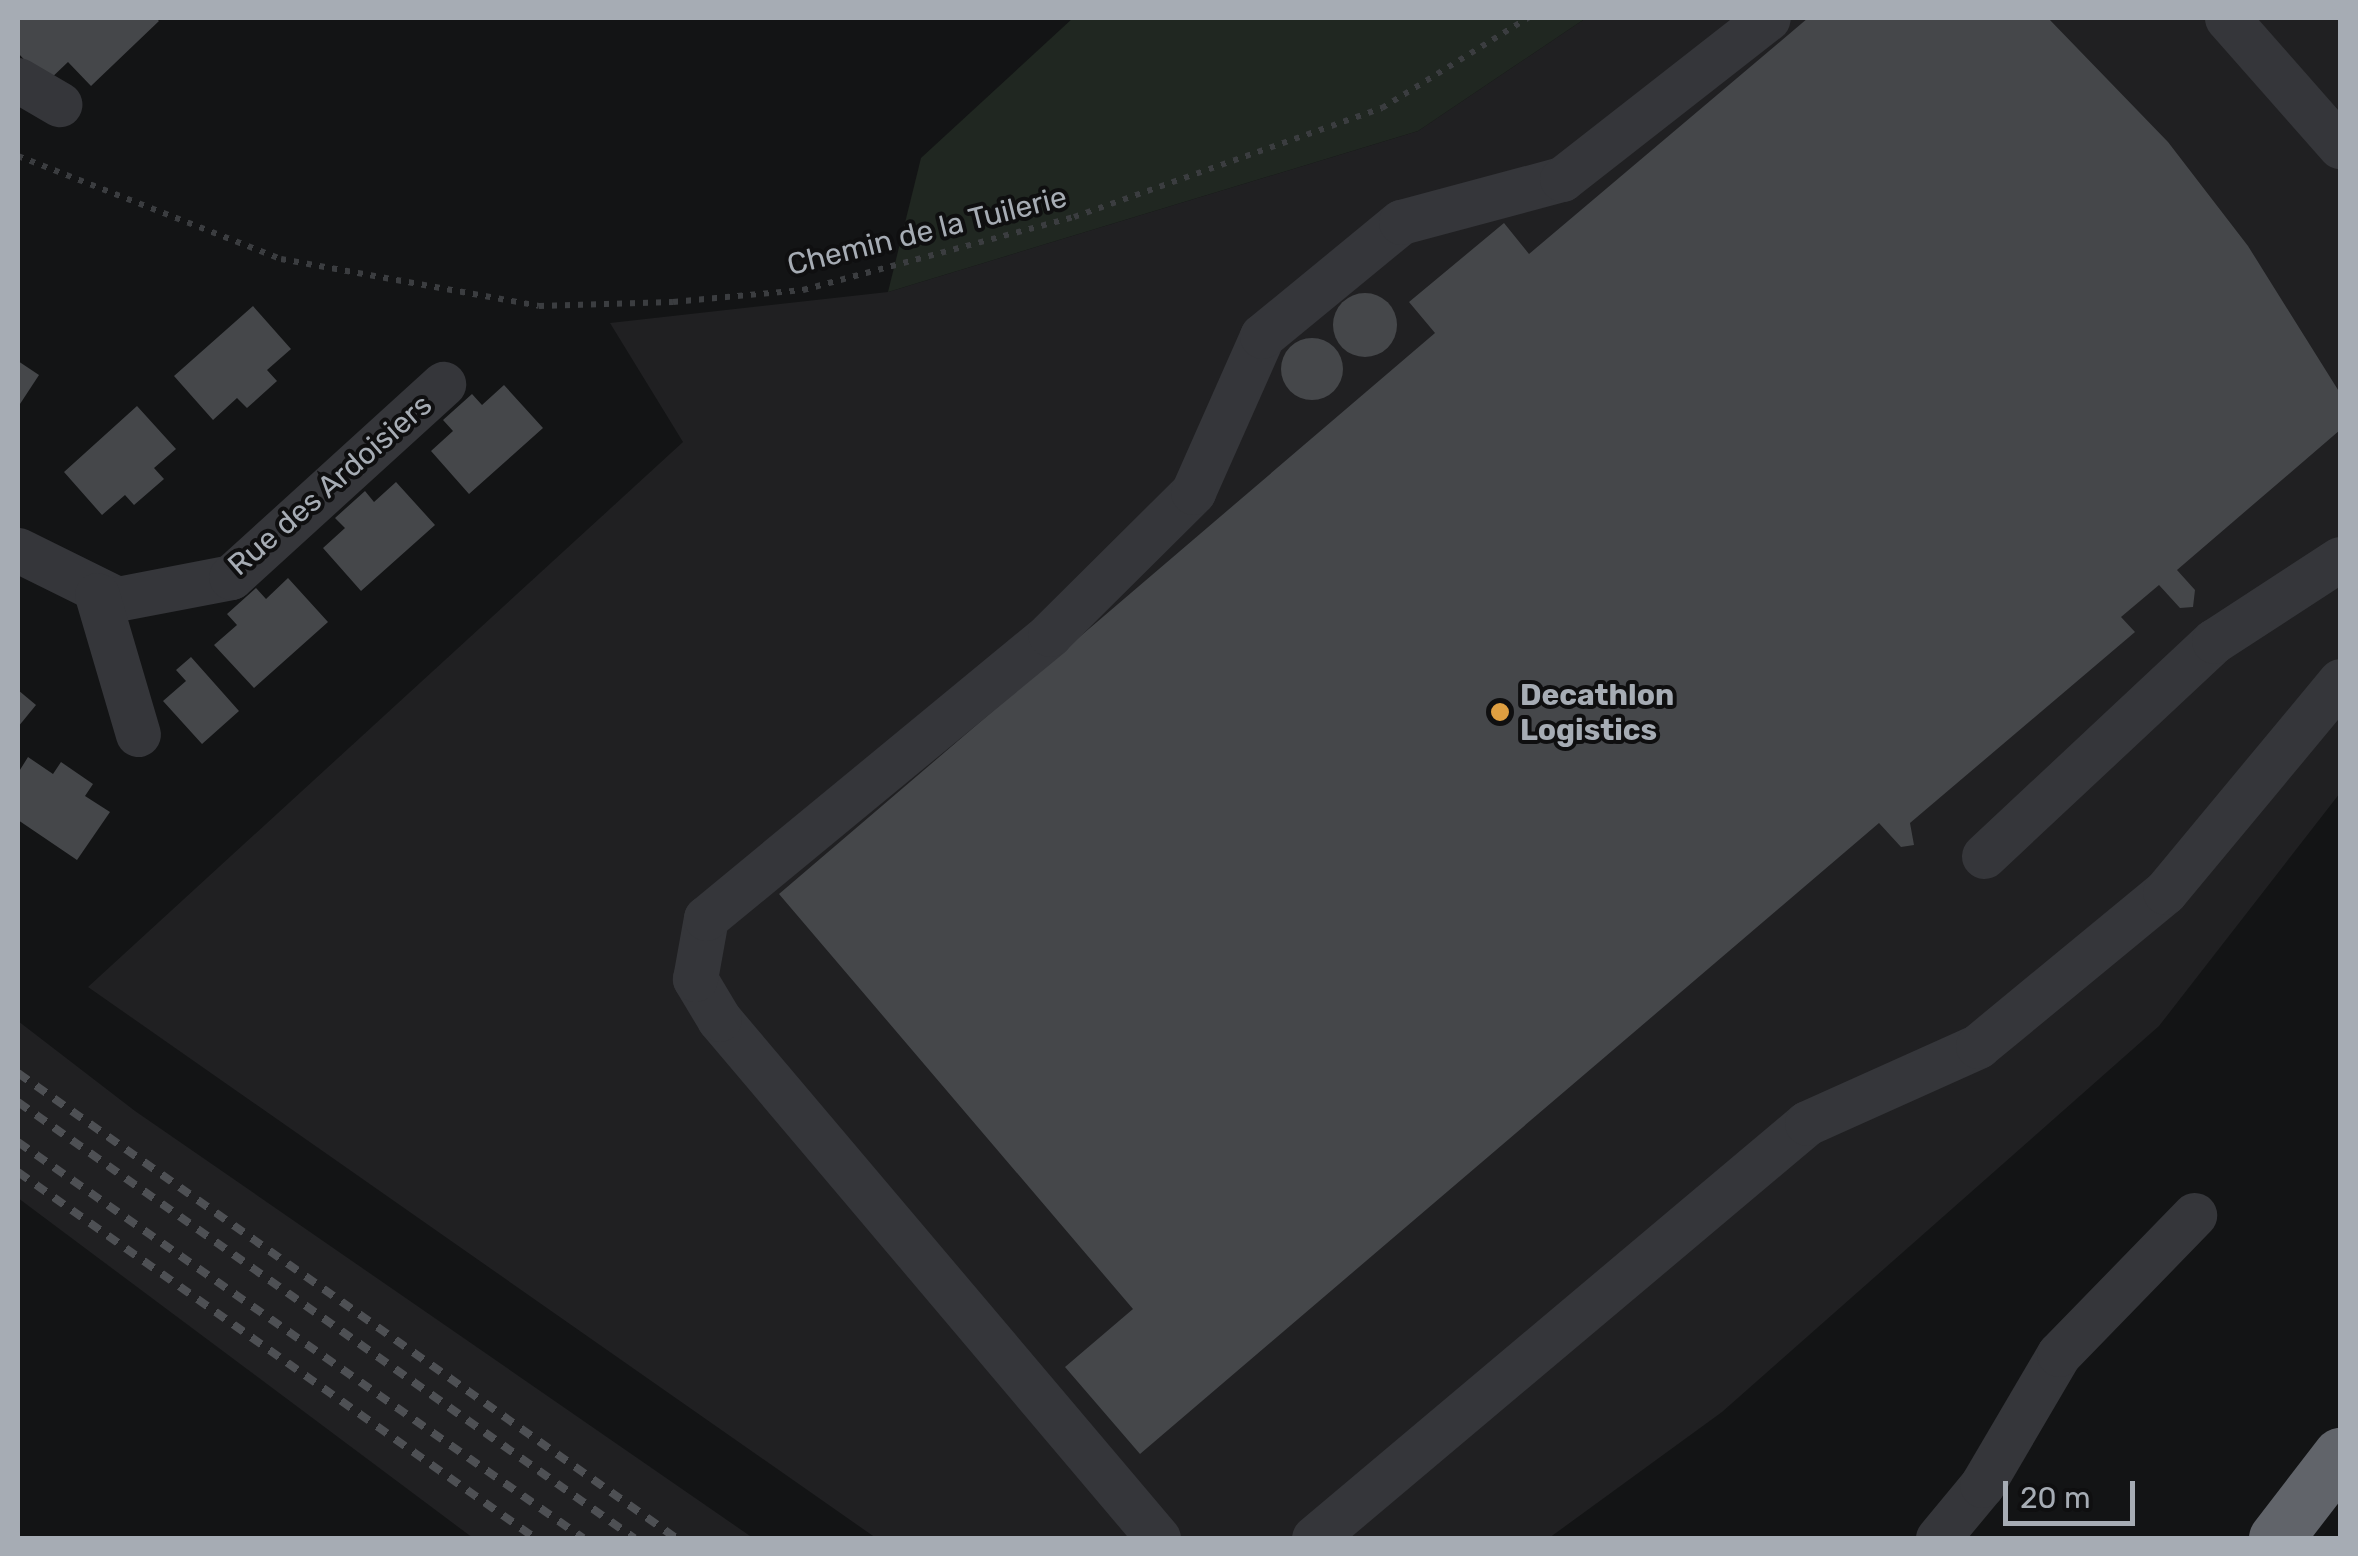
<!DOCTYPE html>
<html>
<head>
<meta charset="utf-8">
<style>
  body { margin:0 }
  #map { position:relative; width:2358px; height:1556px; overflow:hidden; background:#131415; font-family:Rubik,sans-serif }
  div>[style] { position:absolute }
  .built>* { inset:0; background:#202022 }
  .green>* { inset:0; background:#202721 }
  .building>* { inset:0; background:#45474a }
  .round { border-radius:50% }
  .path>* { height:6px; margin-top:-3px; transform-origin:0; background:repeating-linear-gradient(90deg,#3b3d40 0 5px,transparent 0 13px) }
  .minor>* { height:45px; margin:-22.5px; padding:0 22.5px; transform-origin:22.5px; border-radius:22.5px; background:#35363a }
  .highway>* { height:55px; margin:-27.5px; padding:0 27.5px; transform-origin:27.5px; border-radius:27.5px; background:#61646a }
  .rail>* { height:8px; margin-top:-4px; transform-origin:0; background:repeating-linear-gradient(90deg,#4e5054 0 12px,transparent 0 22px) }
  .dots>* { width:28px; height:28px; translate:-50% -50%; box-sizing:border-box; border:5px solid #0f0f10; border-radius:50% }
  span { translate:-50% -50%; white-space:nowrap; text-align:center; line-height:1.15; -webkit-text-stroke:8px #0f0f10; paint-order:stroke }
  .street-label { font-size:30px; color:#a6acb4 }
  .poi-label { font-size:30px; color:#a6acb4; font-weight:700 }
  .left { translate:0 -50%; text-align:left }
  .frame { position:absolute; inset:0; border:20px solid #a6acb4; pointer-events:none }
  .scale { position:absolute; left:2003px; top:1481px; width:132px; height:45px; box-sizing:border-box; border:5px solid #a6acb4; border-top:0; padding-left:12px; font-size:30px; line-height:35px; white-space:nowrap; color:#a6acb4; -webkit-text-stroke:8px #0f0f10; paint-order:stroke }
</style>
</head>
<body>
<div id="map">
  <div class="built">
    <div style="clip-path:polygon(1586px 18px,2340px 18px,2340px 793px,2159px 1026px,1722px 1412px,1549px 1538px,876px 1538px,88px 987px,683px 442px,610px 323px,888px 292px,1418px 131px)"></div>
    <div style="clip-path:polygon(18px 1021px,135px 1111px,753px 1538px,473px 1538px,18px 1198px)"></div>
  </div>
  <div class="green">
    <div style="clip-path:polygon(1073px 18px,1586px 18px,1418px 131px,888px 292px,921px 158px)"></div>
  </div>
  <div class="building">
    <div style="clip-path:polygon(18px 18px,156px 18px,159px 21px,91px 86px,68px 62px,46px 83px,18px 53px)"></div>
    <div style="clip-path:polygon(1808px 18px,2048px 18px,2168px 142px,2248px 246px,2340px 393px,2340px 430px,2177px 570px,2195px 590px,2193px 607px,2180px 608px,2159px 585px,2121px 617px,2135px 632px,1910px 823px,1914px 845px,1901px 847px,1879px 823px,1140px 1454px,1065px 1367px,1133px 1309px,779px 894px,1435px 333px,1409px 302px,1504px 223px,1529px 254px)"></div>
    <div class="round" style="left:1333px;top:293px;width:64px;height:64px"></div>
    <div style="clip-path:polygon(253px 306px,291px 349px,267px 370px,277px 381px,247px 408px,237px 398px,213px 420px,174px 376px)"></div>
    <div class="round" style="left:1281px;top:338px;width:62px;height:62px"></div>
    <div style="clip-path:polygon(18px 361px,39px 375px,18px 407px)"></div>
    <div style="clip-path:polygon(504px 385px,543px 428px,469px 494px,431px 451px,453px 431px,443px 420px,472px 394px,482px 405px)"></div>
    <div style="clip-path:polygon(137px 406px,176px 449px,154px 468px,164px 479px,134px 505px,125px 495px,102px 515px,64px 472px)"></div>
    <div style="clip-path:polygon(396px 482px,435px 525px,361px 591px,323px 548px,345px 528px,335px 518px,365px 491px,374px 502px)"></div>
    <div style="clip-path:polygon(288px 578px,328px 622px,254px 688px,214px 645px,237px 625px,227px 614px,256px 588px,266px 599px)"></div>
    <div style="clip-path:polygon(191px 657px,239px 711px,202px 744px,163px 701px,186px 681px,176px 670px)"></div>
    <div style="clip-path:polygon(18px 690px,36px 705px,18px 727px)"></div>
    <div style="clip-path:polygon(28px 757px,53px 774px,61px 762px,93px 784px,85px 796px,110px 812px,77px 860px,18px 820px,18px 773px)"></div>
  </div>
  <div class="path">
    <div style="left:18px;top:156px;width:282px;rotate:21.4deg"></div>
    <div style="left:281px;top:259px;width:262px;rotate:10.3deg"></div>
    <div style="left:539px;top:306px;width:134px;rotate:-1.7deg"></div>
    <div style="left:673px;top:302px;width:131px;rotate:-5.3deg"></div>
    <div style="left:803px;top:290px;width:281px;rotate:-15.1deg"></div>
    <div style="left:1074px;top:217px;width:327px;rotate:-19.5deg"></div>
    <div style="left:1382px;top:108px;width:172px;rotate:-31.7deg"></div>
  </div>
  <div class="minor">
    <div style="left:2227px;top:18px;width:171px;rotate:48.6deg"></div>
    <div style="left:18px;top:80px;width:48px;rotate:30.3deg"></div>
    <div style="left:18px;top:550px;width:110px;rotate:26.3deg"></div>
    <div style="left:117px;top:599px;width:116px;rotate:-10.9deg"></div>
    <div style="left:231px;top:577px;width:287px;rotate:-42.3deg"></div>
    <div style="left:97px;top:595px;width:145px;rotate:73.6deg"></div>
    <div style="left:1984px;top:856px;width:315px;rotate:-43.1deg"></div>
    <div style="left:2214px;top:641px;width:150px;rotate:-33.1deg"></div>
    <div style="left:1158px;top:1538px;width:680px;rotate:-130.23deg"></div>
    <div style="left:719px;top:1019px;width:47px;rotate:-121deg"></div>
    <div style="left:695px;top:979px;width:62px;rotate:-79.8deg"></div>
    <div style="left:706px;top:918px;width:446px;rotate:-39.5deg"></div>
    <div style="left:1050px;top:634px;width:202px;rotate:-44.8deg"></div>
    <div style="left:1193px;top:492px;width:171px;rotate:-66.1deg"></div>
    <div style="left:1262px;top:336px;width:180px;rotate:-39.4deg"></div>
    <div style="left:1401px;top:222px;width:167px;rotate:-15deg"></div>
    <div style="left:1562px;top:179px;width:261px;rotate:-38deg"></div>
    <div style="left:1314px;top:1538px;width:644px;rotate:-40.09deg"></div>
    <div style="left:1807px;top:1123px;width:188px;rotate:-24.2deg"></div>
    <div style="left:1978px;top:1046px;width:242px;rotate:-39.5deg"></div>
    <div style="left:2165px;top:892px;width:274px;rotate:-50.3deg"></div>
    <div style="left:1938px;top:1538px;width:69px;rotate:-50.3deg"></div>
    <div style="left:1982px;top:1485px;width:152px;rotate:-59.6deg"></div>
    <div style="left:2059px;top:1354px;width:194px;rotate:-45.8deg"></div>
  </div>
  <div class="highway">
    <div style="left:2276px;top:1538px;width:105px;rotate:-52.4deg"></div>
  </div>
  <div class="rail">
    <div style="left:18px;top:1073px;width:806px;rotate:35.25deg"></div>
    <div style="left:18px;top:1102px;width:755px;rotate:35.29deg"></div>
    <div style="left:18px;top:1142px;width:690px;rotate:35.03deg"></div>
    <div style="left:18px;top:1172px;width:633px;rotate:35.3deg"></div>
  </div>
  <div class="dots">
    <div style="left:1500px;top:712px;background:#df9f41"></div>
  </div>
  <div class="street-label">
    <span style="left:927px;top:231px;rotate:-14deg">Chemin de la Tuilerie</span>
    <span style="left:330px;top:485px;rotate:-41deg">Rue des Ardoisiers</span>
  </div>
  <div class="poi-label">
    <span class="left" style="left:1520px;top:712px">Decathlon<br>Logistics</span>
  </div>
  <div class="frame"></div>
  <div class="scale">20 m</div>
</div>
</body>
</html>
